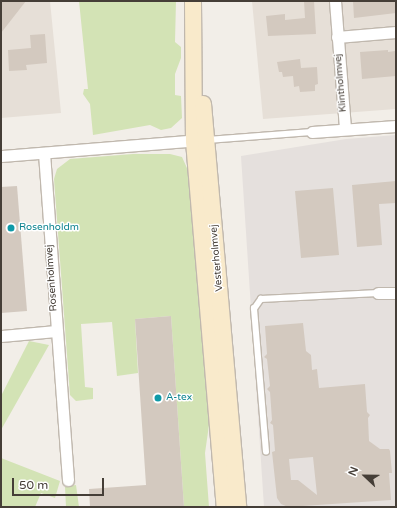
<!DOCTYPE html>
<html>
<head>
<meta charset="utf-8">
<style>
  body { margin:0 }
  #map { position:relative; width:397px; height:508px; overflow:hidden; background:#f2eee8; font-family:"Varela Round",sans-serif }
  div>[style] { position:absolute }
  .residential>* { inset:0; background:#e6dfd7 }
  .industrial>* { inset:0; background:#e5e0dd }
  .green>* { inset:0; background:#d3e3b5 }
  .building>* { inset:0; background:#d3c9bf }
  .roads { filter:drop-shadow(1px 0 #c0b8ae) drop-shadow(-1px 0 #c0b8ae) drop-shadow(0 1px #c0b8ae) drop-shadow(0 -1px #c0b8ae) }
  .lane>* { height:5.5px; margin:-2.75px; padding:0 2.75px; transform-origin:2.75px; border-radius:2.75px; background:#fff }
  .street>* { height:11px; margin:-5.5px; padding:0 5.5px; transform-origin:5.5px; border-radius:5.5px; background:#fff }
  .secondary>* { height:16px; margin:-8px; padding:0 8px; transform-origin:8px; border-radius:8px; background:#f9eacb }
  .dots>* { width:11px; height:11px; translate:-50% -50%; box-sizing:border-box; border:2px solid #fff; border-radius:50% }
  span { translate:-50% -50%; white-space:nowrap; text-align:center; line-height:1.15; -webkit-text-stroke:3px #fff; paint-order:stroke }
  .street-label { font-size:10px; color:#453e37 }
  .culture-label { font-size:10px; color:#0d838f }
  .left { translate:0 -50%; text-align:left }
  .frame { position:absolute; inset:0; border:2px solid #453e37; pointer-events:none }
  .north { position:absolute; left:345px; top:456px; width:40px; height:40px; -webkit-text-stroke:3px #fff; paint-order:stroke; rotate:292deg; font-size:11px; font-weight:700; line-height:16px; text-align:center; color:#453e37 }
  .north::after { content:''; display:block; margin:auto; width:14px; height:18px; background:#453e37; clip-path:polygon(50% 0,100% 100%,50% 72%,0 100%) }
  .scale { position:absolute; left:12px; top:478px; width:92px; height:18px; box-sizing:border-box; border:2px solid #453e37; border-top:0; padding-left:5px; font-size:12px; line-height:14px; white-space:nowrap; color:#453e37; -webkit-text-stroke:3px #fff; paint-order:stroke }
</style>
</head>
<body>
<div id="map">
  <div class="residential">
    <div style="clip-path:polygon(1px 1px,50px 1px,61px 113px,1px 118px)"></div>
    <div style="clip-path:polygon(252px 1px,396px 1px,396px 109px,263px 119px)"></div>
  </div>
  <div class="industrial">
    <div style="clip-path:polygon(396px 135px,396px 507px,264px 507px,241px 156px,346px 139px)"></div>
  </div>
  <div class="green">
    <div style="clip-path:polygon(79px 1px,176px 1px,175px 42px,181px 47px,181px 58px,175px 74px,175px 95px,181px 96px,182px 118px,171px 128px,161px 130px,150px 125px,93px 135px,90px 104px,83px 94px,84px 89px,88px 89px)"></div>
    <div style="clip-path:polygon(133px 154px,170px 154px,182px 157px,191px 177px,210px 418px,205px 453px,209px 507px,184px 507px,171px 316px,135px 319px,138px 373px,117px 376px,112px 322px,81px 324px,85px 387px,93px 388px,93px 399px,76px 401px,70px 395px,54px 179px,57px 169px,70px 159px)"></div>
    <div style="clip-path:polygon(29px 341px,49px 345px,1px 430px,1px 396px)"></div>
    <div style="clip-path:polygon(1px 458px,60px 481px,55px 498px,41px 493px,35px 507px,1px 507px)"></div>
    <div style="clip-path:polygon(76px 485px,79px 507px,66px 507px,65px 487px)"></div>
  </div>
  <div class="building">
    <div style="clip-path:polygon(2px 1px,26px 1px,1px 33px,1px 6px)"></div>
    <div style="clip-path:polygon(304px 1px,314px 1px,316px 34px,268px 36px,266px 16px,285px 14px,285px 20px,305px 18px)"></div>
    <div style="clip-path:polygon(353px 1px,396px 1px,396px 13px,354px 18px)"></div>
    <div style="clip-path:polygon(45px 34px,47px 63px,26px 65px,27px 70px,9px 71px,8px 50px,31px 48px,30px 35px)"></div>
    <div style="clip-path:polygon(388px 50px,388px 52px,395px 51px,396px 76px,362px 79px,360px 52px)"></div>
    <div style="clip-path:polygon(300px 59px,301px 68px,317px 67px,318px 84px,315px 85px,315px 91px,300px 92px,299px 86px,294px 87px,293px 76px,283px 77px,282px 72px,279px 72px,277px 62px)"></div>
    <div style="clip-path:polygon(396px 181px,396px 203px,379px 204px,382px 245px,357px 247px,352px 185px)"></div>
    <div style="clip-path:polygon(17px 186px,27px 311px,1px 313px,1px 187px)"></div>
    <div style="clip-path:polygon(333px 188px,339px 255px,301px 258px,295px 191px)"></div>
    <div style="clip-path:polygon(171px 316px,184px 507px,90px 507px,89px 489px,146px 485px,135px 319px)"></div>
    <div style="clip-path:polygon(evenodd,303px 323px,306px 351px,311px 355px,312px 370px,317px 369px,319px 388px,365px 384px,367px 412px,370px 415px,368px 418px,369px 441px,380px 449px,389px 449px,390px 451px,392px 473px,389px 473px,391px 500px,288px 507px,281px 504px,277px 498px,272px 452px,275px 451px,273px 425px,270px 423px,272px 420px,270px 392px,267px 389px,270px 386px,267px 359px,264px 357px,267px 354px,265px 326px,303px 323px,313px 457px,317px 495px,298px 480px,291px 480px,289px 459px,313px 457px)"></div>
  </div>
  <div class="roads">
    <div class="lane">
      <div style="left:207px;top:140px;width:105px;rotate:-4.4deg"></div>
      <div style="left:266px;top:452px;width:144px;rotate:-94.8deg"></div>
      <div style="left:254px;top:309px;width:12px;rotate:-55deg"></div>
      <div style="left:261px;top:299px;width:117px;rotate:-2.9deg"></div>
    </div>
    <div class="street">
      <div style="left:335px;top:1px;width:128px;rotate:85.5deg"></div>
      <div style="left:337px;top:37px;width:59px;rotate:-4.8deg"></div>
      <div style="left:312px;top:132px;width:84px;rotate:-4.1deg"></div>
      <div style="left:44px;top:153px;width:328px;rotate:85.8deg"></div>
      <div style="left:1px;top:156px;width:200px;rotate:-4.6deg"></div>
      <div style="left:378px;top:293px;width:18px"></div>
      <div style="left:1px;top:336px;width:55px;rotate:-5.2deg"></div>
    </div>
    <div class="secondary">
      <div style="left:193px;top:1px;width:140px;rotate:89.6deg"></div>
      <div style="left:194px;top:141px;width:367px;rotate:85.2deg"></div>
      <div style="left:203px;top:104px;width:405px;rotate:85deg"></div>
    </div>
  </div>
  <div class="dots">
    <div style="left:11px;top:228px;background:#0f9aa8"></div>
    <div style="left:158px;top:398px;background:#0f9aa8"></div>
  </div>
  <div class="street-label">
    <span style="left:341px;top:83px;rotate:-95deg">Klintholmvej</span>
    <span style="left:217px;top:258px;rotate:-95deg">Vesterholmvej</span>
    <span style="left:52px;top:278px;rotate:-94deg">Rosenholmvej</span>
  </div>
  <div class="culture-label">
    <span class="left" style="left:19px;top:228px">Rosenholdm</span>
    <span class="left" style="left:166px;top:398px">A-tex</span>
  </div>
  <div class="frame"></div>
  <div class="north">N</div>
  <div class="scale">50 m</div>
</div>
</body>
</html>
